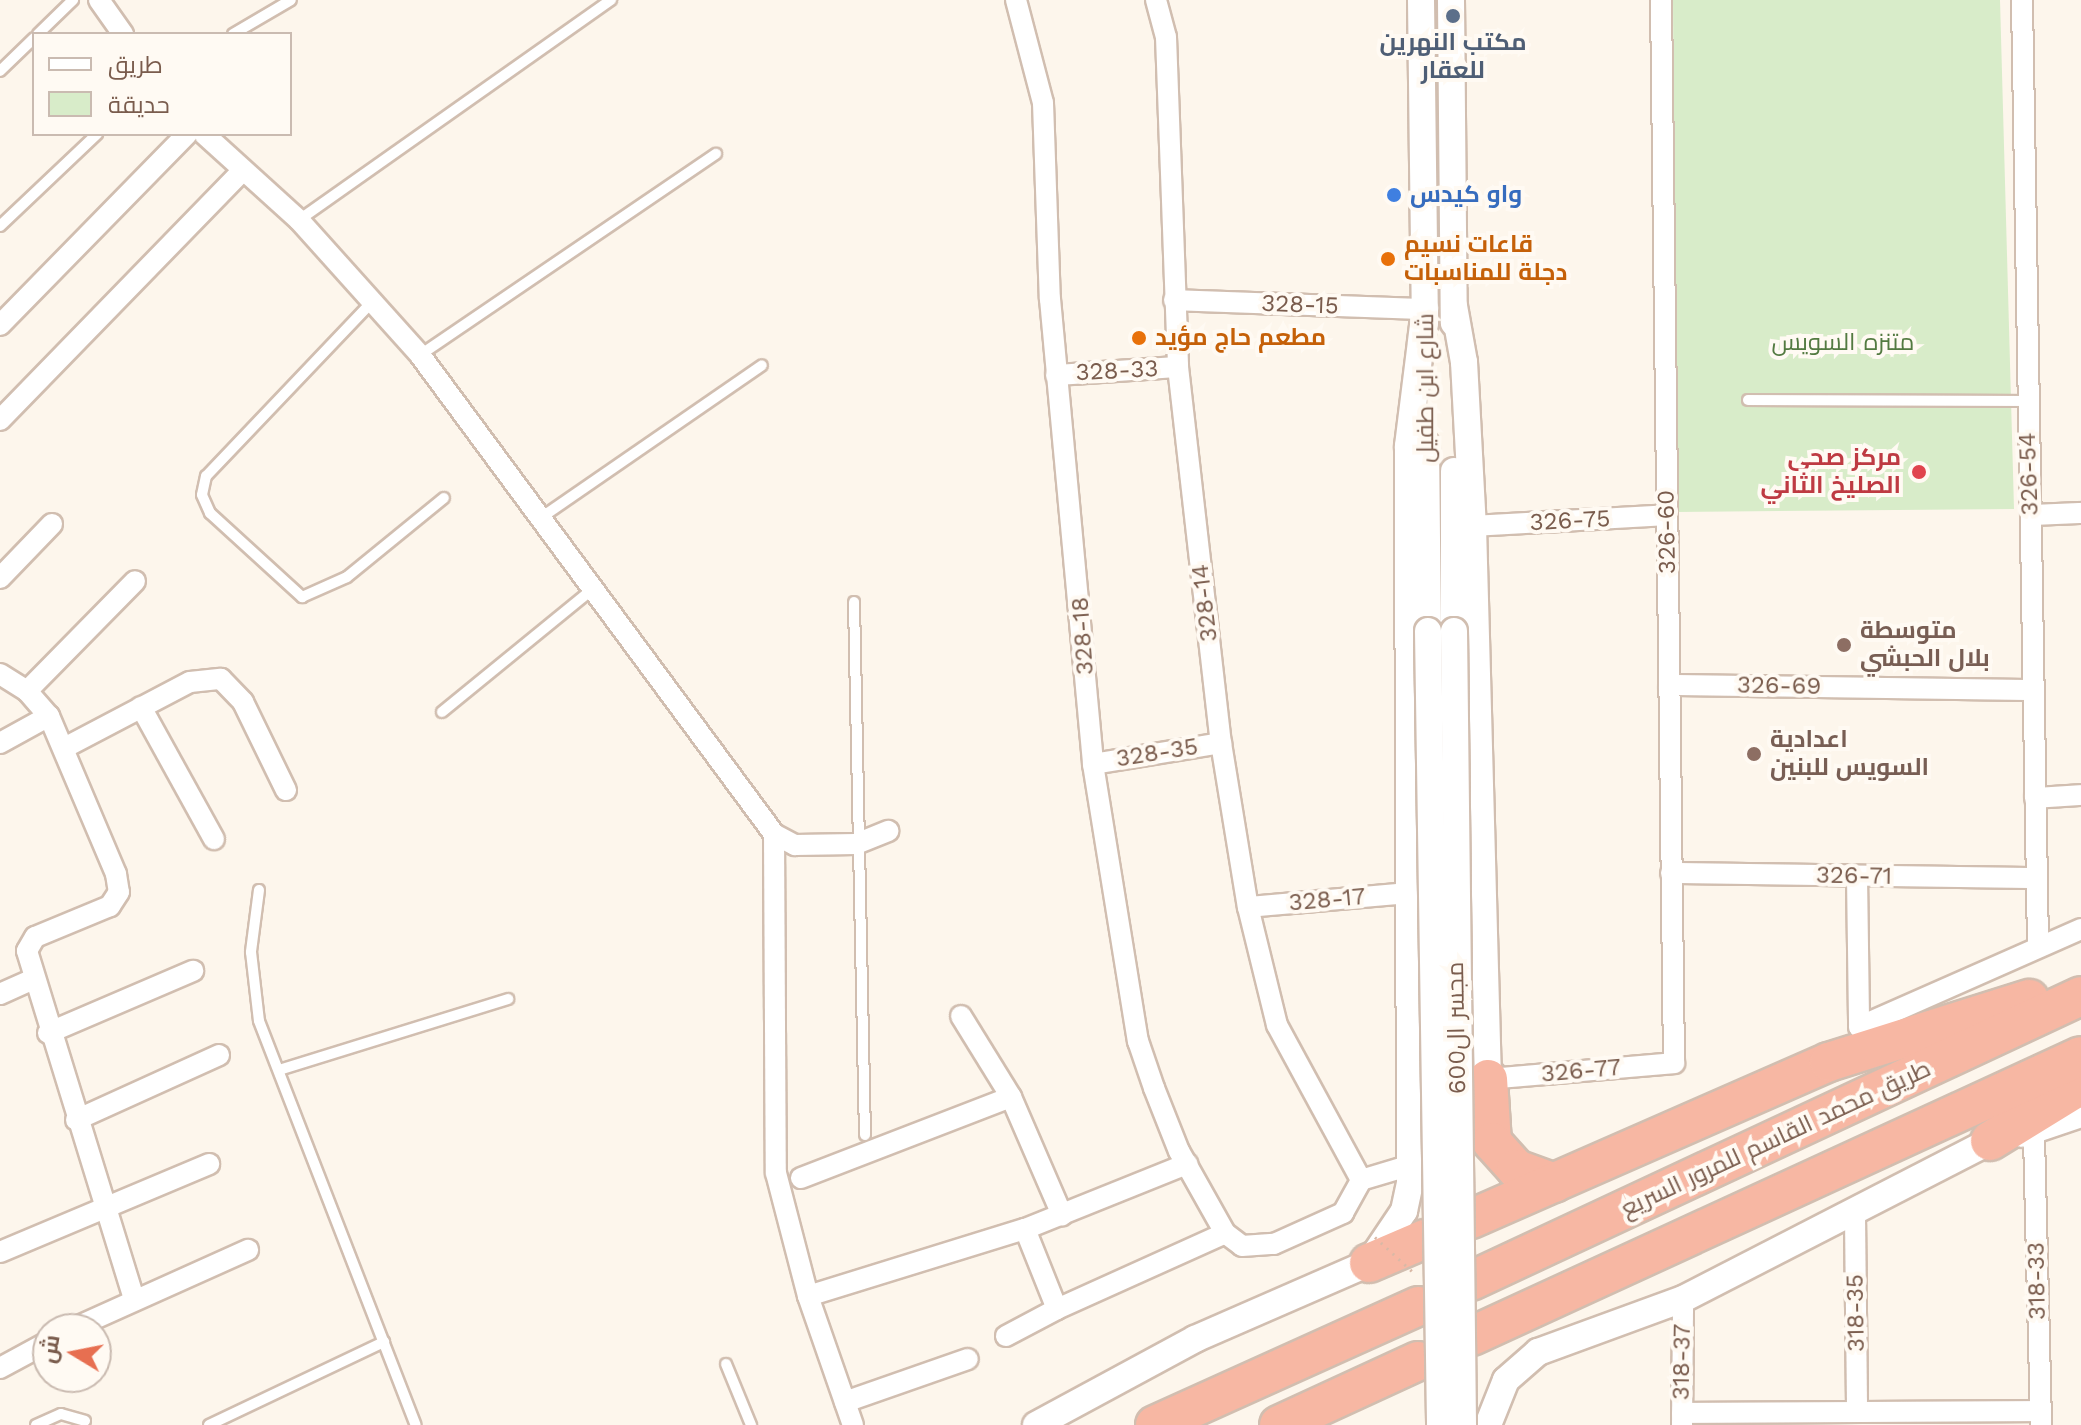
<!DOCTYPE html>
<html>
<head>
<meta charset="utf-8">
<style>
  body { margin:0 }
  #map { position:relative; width:2081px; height:1425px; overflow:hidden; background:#fdf6ec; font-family:"Work Sans",Cairo,sans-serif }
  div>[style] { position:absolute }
  .green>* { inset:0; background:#d8ecc9 }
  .roads { filter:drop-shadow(2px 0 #d1beb0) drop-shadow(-2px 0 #d1beb0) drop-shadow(0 2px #d1beb0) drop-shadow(0 -2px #d1beb0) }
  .service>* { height:10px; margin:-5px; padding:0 5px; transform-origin:5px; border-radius:5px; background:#fff }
  .minor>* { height:20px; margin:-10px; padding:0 10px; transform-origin:10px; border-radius:10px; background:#fff }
  .tertiary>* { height:26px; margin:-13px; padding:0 13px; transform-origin:13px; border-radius:13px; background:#fff }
  .motorway>* { height:38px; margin:-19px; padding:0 19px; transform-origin:19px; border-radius:19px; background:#f7b7a3 }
  .path-bridge>* { height:3px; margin-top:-1.5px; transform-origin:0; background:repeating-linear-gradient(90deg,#d9b8a5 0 2px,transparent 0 8px) }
  .bridges { filter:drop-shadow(2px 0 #d1beb0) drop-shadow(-2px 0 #d1beb0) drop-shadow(0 2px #d1beb0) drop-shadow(0 -2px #d1beb0) }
  .tertiary-bridge>* { height:26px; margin:-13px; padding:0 13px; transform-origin:13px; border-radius:13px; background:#fff }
  .dots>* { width:22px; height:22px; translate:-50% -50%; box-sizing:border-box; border:4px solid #fffaf3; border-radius:50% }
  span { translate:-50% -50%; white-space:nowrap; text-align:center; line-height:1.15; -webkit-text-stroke:8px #fffaf3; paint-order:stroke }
  .service-label { font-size:24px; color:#4e5e75; font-weight:700 }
  .shop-label { font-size:24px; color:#366cbe; font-weight:700 }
  .left { translate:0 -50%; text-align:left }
  .food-label { font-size:24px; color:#c56008; font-weight:700 }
  .street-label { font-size:24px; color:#7a5c4d }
  .park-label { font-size:24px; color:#537a41 }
  .health-label { font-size:24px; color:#be3a42; font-weight:700 }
  .right { translate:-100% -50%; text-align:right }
  .education-label { font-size:24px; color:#785e54; font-weight:700 }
  .legend { position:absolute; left:32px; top:32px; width:260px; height:104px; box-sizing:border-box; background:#fffaf3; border:2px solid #cabbb1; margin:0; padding:10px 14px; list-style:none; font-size:24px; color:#7a5c4d }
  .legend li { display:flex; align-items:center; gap:16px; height:40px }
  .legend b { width:40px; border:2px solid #cabbb1 }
  .north { position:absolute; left:32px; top:1313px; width:80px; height:80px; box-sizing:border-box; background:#fffaf3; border:2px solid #cabbb1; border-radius:50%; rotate:280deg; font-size:22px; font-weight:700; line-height:32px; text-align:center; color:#7a5c4d }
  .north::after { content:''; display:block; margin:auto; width:28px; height:36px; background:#e76f51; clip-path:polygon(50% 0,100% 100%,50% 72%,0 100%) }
</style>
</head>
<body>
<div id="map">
  <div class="green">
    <div style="clip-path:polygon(1673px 0,2000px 0,2014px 509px,1676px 512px)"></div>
  </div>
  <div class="roads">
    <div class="service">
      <div style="left:38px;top:34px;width:49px;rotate:-44.2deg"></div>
      <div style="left:233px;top:34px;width:67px;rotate:-30.4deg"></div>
      <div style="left:0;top:71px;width:47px;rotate:-44.1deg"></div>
      <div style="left:299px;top:220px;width:382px;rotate:-35.2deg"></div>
      <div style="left:0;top:226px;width:134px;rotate:-43.5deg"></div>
      <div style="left:371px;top:303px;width:239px;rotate:133.6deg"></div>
      <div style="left:206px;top:476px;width:19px;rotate:102deg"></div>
      <div style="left:202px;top:495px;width:20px;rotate:66deg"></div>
      <div style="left:210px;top:513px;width:125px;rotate:42.4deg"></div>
      <div style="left:302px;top:597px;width:49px;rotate:-24deg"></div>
      <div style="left:347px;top:577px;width:125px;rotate:-39.2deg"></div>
      <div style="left:420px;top:355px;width:358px;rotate:-34.2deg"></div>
      <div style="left:1748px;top:400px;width:278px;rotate:0.2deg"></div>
      <div style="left:542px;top:517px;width:267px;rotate:-34.6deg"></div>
      <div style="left:854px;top:602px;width:533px;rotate:88.82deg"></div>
      <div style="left:442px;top:712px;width:196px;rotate:-39.2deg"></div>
      <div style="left:259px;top:890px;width:63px;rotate:97.4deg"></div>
      <div style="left:251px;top:952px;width:69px;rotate:83.4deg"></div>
      <div style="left:259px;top:1021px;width:433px;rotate:68.8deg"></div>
      <div style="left:279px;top:1070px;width:240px;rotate:-17.2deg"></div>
      <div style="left:726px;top:1364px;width:66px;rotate:67.7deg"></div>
      <div style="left:36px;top:1425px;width:27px;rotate:-24deg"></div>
      <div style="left:61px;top:1414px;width:25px;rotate:16deg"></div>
      <div style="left:209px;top:1425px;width:194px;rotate:-25.4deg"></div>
    </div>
    <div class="minor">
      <div style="left:99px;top:0;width:42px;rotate:54.8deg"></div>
      <div style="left:1016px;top:0;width:106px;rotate:75.3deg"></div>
      <div style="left:1043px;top:103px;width:196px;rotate:88deg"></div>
      <div style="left:1050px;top:299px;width:467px;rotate:84.7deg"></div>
      <div style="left:1093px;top:764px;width:281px;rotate:80.8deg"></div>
      <div style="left:1138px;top:1041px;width:50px;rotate:71.2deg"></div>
      <div style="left:1154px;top:1088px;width:68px;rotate:68.4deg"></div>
      <div style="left:1179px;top:1151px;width:94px;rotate:60.7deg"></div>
      <div style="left:1225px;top:1233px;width:21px;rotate:37deg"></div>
      <div style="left:1242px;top:1246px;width:32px;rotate:-4deg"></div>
      <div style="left:1274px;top:1244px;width:76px;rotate:-24.2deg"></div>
      <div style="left:1343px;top:1213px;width:38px;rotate:-61deg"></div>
      <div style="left:1361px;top:1180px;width:52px;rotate:-16.7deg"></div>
      <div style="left:1156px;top:0;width:38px;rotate:75deg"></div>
      <div style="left:1166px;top:37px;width:330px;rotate:87.9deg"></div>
      <div style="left:1178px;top:367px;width:378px;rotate:83.5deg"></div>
      <div style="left:1221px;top:743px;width:166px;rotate:80.7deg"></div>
      <div style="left:1248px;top:907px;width:122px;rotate:76.2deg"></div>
      <div style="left:1277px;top:1025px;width:176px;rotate:61.5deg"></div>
      <div style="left:2022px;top:0;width:947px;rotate:89.03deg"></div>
      <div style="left:204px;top:134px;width:128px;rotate:42.2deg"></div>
      <div style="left:299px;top:220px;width:181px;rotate:48.1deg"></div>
      <div style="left:420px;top:355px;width:596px;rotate:53.53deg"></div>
      <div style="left:774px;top:834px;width:24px;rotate:28deg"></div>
      <div style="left:795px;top:845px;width:61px;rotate:-0.9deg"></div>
      <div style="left:856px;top:844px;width:35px;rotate:-22deg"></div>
      <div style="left:1174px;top:300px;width:251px;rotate:2.1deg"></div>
      <div style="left:0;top:325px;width:267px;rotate:-45.6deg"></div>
      <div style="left:1056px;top:375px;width:122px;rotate:-3.8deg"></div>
      <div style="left:0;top:420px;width:346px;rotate:-45.8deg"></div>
      <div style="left:2031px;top:515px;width:50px;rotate:-2.3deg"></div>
      <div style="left:1473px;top:526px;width:194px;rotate:-3.2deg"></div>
      <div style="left:0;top:578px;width:75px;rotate:-46.1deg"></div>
      <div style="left:0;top:674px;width:32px;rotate:32deg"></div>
      <div style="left:27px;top:691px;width:33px;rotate:49deg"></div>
      <div style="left:49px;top:716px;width:172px;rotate:67deg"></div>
      <div style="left:116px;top:874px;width:18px;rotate:81deg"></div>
      <div style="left:119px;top:892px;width:17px;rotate:123deg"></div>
      <div style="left:110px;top:906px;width:81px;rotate:157.5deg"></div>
      <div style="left:35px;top:937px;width:16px;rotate:120deg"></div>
      <div style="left:27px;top:951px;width:361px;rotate:72.9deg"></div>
      <div style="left:1669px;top:685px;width:365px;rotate:0.8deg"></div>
      <div style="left:27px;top:691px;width:154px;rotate:-45.5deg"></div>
      <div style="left:141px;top:707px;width:151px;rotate:61.1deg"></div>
      <div style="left:0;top:743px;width:56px;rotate:-28.9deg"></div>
      <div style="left:66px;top:747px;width:140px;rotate:-27.7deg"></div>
      <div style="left:190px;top:682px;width:31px;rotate:-6deg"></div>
      <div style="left:221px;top:679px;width:32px;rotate:46deg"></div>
      <div style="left:243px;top:702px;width:98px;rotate:64deg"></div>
      <div style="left:1093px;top:764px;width:130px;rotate:-9.3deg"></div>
      <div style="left:2035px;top:798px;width:46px;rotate:-3.7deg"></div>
      <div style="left:774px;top:834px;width:339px;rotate:89.7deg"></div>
      <div style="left:776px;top:1173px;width:127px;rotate:75.4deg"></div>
      <div style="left:808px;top:1296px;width:137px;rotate:70.8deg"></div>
      <div style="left:1671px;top:873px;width:365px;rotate:0.8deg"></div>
      <div style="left:1857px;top:876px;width:151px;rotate:89.2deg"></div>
      <div style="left:1859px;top:1027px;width:243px;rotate:-23.8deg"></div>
      <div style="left:1248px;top:907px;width:160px;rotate:-5deg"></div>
      <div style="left:0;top:994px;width:34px;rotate:-24deg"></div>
      <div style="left:961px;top:1016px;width:95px;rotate:58.3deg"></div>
      <div style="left:48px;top:1033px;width:158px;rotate:-23.2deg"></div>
      <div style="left:1488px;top:1079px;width:187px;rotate:-4.9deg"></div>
      <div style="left:1674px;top:1063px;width:1063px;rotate:-90.7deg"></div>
      <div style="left:76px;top:1120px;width:157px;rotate:-24.4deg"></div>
      <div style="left:2034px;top:1136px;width:289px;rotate:88.6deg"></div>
      <div style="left:2022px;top:1137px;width:62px;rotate:-18.7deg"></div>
      <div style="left:801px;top:1178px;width:225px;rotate:-21.1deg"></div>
      <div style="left:1011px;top:1097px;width:129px;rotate:66.6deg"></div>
      <div style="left:1855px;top:1215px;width:197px;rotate:89.4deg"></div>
      <div style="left:1025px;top:1229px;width:86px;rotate:68.2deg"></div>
      <div style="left:1057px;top:1309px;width:184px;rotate:-24.3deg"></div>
      <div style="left:0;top:1252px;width:227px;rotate:-22.8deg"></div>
      <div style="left:808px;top:1296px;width:227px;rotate:-17.2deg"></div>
      <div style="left:1025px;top:1229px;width:175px;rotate:-21.9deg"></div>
      <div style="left:72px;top:1329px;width:193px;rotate:-24.2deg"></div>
      <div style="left:1006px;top:1336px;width:58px;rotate:-27.9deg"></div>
      <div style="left:0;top:1368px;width:55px;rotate:-28.4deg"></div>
      <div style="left:845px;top:1402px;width:130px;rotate:-19.3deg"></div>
      <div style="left:1682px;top:1413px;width:358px;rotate:-0.3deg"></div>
      <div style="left:1682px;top:1425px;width:126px;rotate:-89.5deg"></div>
    </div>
    <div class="tertiary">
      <div style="left:1421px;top:0;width:324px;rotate:89.3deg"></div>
      <div style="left:1451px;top:0;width:323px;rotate:89.5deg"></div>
      <div style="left:1454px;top:306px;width:57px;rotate:79.9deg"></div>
      <div style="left:1464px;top:362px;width:164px;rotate:86.9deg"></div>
      <div style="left:1473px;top:526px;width:553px;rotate:88.45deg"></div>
      <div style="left:1426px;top:444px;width:187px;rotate:89.4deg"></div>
      <div style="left:1454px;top:471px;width:160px;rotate:90deg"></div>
      <div style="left:1036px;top:1425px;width:181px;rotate:-28.4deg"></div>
      <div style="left:1195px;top:1339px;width:190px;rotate:-23.6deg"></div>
      <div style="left:1369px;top:1263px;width:63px;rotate:-56.1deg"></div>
      <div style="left:1404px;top:1211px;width:29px;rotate:-78deg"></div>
      <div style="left:1410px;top:1183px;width:737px;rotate:-90.16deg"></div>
      <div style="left:1408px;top:446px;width:138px;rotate:-82.9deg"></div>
      <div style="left:1488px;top:1425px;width:48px;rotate:-68.2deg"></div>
      <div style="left:1506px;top:1380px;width:43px;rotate:-41.2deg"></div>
      <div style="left:1538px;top:1352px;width:154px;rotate:-20.1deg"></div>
      <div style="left:1683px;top:1299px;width:345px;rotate:-27.2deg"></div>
    </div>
    <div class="motorway">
      <div style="left:1488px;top:1079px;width:63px;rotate:86.4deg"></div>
      <div style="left:1492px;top:1142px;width:36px;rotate:48deg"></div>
      <div style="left:1516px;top:1169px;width:41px;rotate:19.7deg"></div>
      <div style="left:1990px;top:1141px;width:107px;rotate:-31.6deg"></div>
      <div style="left:1471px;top:1219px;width:391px;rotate:-23.7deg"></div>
      <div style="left:1829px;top:1062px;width:210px;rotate:-17.5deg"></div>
      <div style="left:1369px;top:1263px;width:61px;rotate:-23.2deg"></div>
      <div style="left:1471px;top:1281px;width:673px;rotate:-25.04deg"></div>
      <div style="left:1472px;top:1336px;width:670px;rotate:-24.69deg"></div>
      <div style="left:1155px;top:1425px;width:289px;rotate:-24.3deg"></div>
      <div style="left:1279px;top:1425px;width:153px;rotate:-24.7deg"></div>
    </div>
  </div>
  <div class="path-bridge">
    <div style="left:1375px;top:1237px;width:53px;rotate:42.7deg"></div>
  </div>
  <div class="bridges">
    <div class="tertiary-bridge">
      <div style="left:1428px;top:631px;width:794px;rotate:89.13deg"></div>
      <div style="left:1454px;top:631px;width:794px;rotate:89.35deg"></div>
    </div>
  </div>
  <div class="dots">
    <div style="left:1453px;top:16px;background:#5c6f8a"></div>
    <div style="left:1394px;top:195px;background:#3f7fe0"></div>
    <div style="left:1388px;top:259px;background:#e8710a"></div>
    <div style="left:1139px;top:338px;background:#e8710a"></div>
    <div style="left:1919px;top:472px;background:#e0444e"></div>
    <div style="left:1844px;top:645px;background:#8d6e63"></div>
    <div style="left:1754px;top:754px;background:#8d6e63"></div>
  </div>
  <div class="service-label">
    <span style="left:1453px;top:57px">مكتب النهرين<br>للعقار</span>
  </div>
  <div class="shop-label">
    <span class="left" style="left:1410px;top:195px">واو كيدس</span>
  </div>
  <div class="food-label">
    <span class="left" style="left:1404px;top:259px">قاعات نسيم<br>دجلة للمناسبات</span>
    <span class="left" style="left:1155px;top:338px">مطعم حاج مؤيد</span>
  </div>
  <div class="street-label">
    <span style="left:1300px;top:305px;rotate:2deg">328-15</span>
    <span style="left:1117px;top:371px;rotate:-3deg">328-33</span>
    <span style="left:1426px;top:388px;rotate:-90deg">شارع ابن طفيل</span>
    <span style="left:2029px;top:474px;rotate:-92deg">326-54</span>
    <span style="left:1570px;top:521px;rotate:-3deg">326-75</span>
    <span style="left:1667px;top:532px;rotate:-91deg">326-60</span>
    <span style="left:1205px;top:603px;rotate:-97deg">328-14</span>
    <span style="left:1083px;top:636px;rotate:-94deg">328-18</span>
    <span style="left:1779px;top:686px;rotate:1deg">326-69</span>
    <span style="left:1157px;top:753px;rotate:-9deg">328-35</span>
    <span style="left:1854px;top:876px;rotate:1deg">326-71</span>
    <span style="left:1327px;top:900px;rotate:-5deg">328-17</span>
    <span style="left:1457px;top:1028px;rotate:-91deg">مجسر ال600</span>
    <span style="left:1581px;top:1071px;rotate:-5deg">326-77</span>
    <span style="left:1776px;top:1139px;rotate:-25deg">طريق محمد القاسم للمرور السريع</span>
    <span style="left:2037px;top:1281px;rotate:-91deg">318-33</span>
    <span style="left:1856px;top:1313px;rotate:-91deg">318-35</span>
    <span style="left:1682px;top:1362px;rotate:-89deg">318-37</span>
  </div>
  <div class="park-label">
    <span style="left:1843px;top:343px">متنزه السويس</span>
  </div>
  <div class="health-label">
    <span class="right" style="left:1901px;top:472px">مركز صحي<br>الصليخ الثاني</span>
  </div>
  <div class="education-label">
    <span class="left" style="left:1860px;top:645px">متوسطة<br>بلال الحبشي</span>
    <span class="left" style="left:1770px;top:754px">اعدادية<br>السويس للبنين</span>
  </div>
  <ul class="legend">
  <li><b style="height:10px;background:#fff"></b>طريق</li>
  <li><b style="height:22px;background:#d8ecc9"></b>حديقة</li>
  </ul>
  <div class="north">ش</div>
</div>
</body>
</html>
